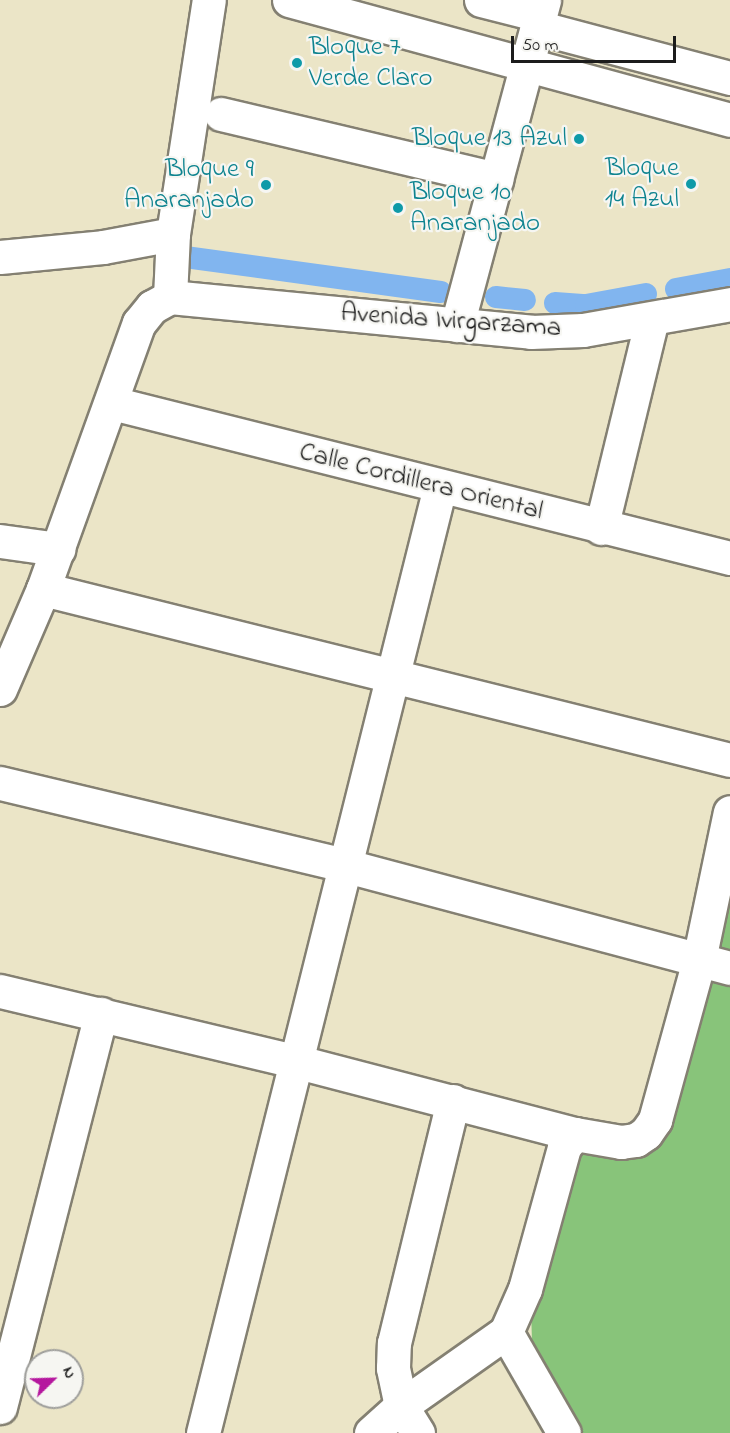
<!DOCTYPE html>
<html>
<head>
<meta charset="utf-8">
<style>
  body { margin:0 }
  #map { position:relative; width:730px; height:1433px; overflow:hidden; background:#ebe5c7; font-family:"Indie Flower",sans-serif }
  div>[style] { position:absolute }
  .green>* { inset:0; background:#88c47a }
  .canal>* { height:22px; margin:-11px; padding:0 11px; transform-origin:11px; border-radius:11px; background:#81b5ef }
  .roads { filter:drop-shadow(2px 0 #848072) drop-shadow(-2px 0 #848072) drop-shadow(0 2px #848072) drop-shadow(0 -2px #848072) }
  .minor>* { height:33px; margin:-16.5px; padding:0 16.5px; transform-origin:16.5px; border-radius:16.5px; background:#fff }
  .dots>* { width:16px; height:16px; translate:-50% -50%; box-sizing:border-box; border:3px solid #f6f6f2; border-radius:50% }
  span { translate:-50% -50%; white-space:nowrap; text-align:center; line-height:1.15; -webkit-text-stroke:4.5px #f6f6f2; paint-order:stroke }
  .culture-label { font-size:27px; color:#0d838f }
  .left { translate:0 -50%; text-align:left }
  .right { translate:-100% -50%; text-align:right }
  .street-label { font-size:27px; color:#1c1c1c }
  .north { position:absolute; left:24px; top:1349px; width:60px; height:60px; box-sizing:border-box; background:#f6f6f2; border:2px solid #9f9f9c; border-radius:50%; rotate:67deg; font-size:16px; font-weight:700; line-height:24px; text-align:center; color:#1c1c1c }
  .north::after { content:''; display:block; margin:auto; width:21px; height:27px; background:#b5179e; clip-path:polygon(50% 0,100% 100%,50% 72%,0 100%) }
  .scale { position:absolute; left:511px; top:36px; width:165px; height:27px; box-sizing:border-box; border:3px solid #1c1c1c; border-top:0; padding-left:8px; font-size:18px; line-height:21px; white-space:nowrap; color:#1c1c1c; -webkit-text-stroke:4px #f6f6f2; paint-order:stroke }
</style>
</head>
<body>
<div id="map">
  <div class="green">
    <div style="clip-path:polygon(730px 889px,730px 957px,714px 953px)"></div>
    <div style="clip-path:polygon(718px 978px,730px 981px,730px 1433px,582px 1433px,538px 1355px,532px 1342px,531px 1308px,580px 1151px,626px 1153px,708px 983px)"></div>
  </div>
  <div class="canal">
    <div style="left:185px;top:257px;width:258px;rotate:7.8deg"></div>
    <div style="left:676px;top:289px;width:55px;rotate:-10.5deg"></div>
    <div style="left:496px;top:297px;width:29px;rotate:6deg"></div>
    <div style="left:555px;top:303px;width:31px;rotate:4deg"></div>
    <div style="left:586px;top:305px;width:61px;rotate:-10.4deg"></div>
  </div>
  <div class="roads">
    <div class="minor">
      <div style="left:289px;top:0;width:457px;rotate:15.2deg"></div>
      <div style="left:481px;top:0;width:61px;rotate:14.3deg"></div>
      <div style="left:537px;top:27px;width:200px;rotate:14.8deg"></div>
      <div style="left:221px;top:114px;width:283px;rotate:13.3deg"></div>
      <div style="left:0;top:257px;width:103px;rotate:-5.5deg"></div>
      <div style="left:103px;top:247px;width:71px;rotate:-10.5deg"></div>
      <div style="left:170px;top:297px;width:363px;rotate:5.5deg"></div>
      <div style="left:531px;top:332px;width:52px;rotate:-2.2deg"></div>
      <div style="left:583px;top:330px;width:149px;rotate:-10deg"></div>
      <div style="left:170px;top:297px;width:63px;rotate:-87.3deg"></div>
      <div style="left:173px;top:234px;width:237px;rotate:-81.3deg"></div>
      <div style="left:457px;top:325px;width:336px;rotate:-75deg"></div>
      <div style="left:112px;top:403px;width:637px;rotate:14.08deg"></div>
      <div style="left:601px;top:528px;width:215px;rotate:-76.3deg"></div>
      <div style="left:0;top:541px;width:59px;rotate:7.9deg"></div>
      <div style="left:43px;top:589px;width:708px;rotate:13.98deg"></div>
      <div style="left:0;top:689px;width:109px;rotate:-66.7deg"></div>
      <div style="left:43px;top:589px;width:283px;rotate:-70.2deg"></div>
      <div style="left:139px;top:323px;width:21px;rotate:-51deg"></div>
      <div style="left:152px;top:307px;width:21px;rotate:-29deg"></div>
      <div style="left:0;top:783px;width:353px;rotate:13.4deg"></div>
      <div style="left:343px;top:865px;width:400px;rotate:14.9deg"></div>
      <div style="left:0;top:991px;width:302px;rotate:13.4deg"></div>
      <div style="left:294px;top:1061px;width:290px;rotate:14.6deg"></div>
      <div style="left:506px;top:1332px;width:116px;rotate:60.1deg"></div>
      <div style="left:0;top:1407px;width:406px;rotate:-75.6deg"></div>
      <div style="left:203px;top:1433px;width:975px;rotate:-75.94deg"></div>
      <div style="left:371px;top:1433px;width:40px;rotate:-42deg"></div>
      <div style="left:401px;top:1406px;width:128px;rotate:-35.2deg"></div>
      <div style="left:506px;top:1332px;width:47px;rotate:-66.2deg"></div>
      <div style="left:525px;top:1289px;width:147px;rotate:-74.6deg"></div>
      <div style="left:564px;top:1147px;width:17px;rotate:-50deg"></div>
      <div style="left:575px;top:1134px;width:47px;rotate:9.9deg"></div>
      <div style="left:621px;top:1142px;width:15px;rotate:-8deg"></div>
      <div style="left:636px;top:1140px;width:12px;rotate:-35deg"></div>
      <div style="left:646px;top:1133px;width:16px;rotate:-55deg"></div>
      <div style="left:655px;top:1120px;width:166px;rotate:-74.6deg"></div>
      <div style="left:699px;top:960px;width:151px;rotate:-78.2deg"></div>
      <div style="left:418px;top:1433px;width:32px;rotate:-122deg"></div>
      <div style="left:401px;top:1406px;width:39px;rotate:-102deg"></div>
      <div style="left:393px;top:1368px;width:25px;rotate:-88deg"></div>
      <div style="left:394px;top:1343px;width:249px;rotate:-76.3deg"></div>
    </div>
  </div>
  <div class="dots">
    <div style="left:297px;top:63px;background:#0f9aa8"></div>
    <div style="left:579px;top:139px;background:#0f9aa8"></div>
    <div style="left:691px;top:184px;background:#0f9aa8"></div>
    <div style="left:266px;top:185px;background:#0f9aa8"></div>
    <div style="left:398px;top:208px;background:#0f9aa8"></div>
  </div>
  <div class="culture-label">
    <span class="left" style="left:309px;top:63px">Bloque 7<br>Verde Claro</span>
    <span class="right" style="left:567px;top:139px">Bloque 13 Azul</span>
    <span class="right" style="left:679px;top:184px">Bloque<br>14 Azul</span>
    <span class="right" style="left:254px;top:185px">Bloque 9<br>Anaranjado</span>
    <span class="left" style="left:410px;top:208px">Bloque 10<br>Anaranjado</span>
  </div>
  <div class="street-label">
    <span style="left:451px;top:321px;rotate:4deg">Avenida Ivirgarzama</span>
    <span style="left:421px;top:482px;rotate:14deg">Calle Cordillera Oriental</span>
  </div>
  <div class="north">N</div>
  <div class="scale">50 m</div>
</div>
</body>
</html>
